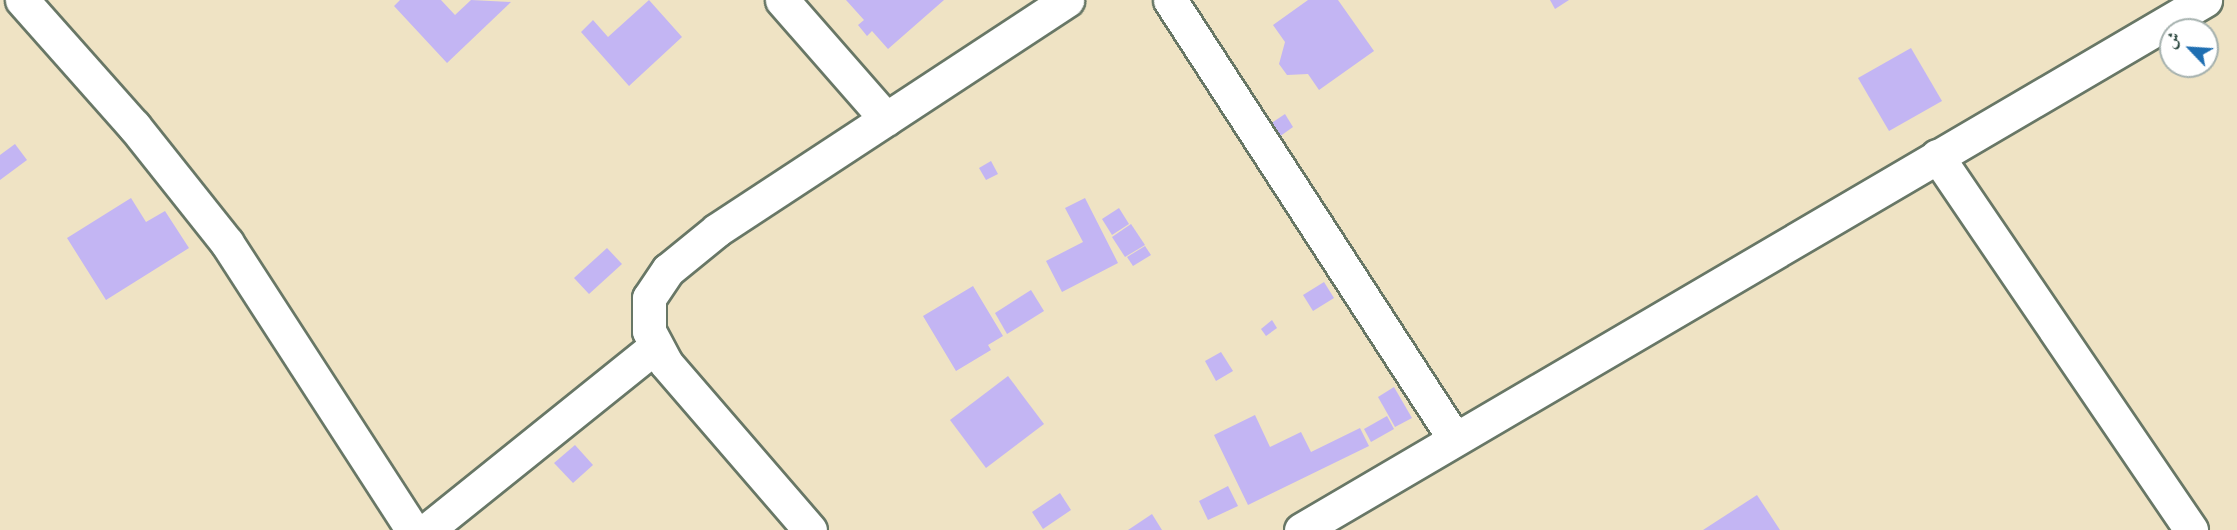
<!DOCTYPE html>
<html>
<head>
<meta charset="utf-8">
<style>
  body { margin:0 }
  #map { position:relative; width:2237px; height:530px; overflow:hidden; background:#efe3c4; font-family:"Sorts Mill Goudy",Amiri,serif }
  div>[style] { position:absolute }
  .building>* { inset:0; background:#c3b5f3 }
  .roads { filter:drop-shadow(2px 0 #687766) drop-shadow(-2px 0 #687766) drop-shadow(0 2px #687766) drop-shadow(0 -2px #687766) }
  .minor>* { height:33px; margin:-16.5px; padding:0 16.5px; transform-origin:16.5px; border-radius:16.5px; background:#fff }
  span { translate:-50% -50%; white-space:nowrap; text-align:center; line-height:1.15; -webkit-text-stroke:4.5px #fff; paint-order:stroke }
  .north { position:absolute; left:2159px; top:18px; width:60px; height:60px; box-sizing:border-box; background:#fff; border:2px solid #a5b1ae; border-radius:50%; rotate:295deg; font-size:16px; font-weight:700; line-height:24px; text-align:center; color:#1f3d34 }
  .north::after { content:''; display:block; margin:auto; width:21px; height:27px; background:#1f6fb2; clip-path:polygon(50% 0,100% 100%,50% 72%,0 100%) }
</style>
</head>
<body>
<div id="map">
  <div class="building">
    <div style="clip-path:polygon(400px 0,441px 0,455px 15px,471px 0,511px 2px,447px 63px,394px 6px)"></div>
    <div style="clip-path:polygon(649px 0,682px 37px,629px 86px,581px 32px,593px 20px,608px 37px)"></div>
    <div style="clip-path:polygon(846px 0,944px 0,888px 49px,872px 31px,867px 36px,858px 25px,864px 20px)"></div>
    <div style="clip-path:polygon(1308px 0,1338px 0,1374px 51px,1319px 90px,1308px 74px,1287px 75px,1279px 64px,1285px 42px,1273px 25px)"></div>
    <div style="clip-path:polygon(1550px 0,1569px 0,1555px 9px)"></div>
    <div style="clip-path:polygon(1911px 48px,1942px 101px,1889px 131px,1858px 78px)"></div>
    <div style="clip-path:polygon(1285px 114px,1293px 127px,1279px 137px,1270px 124px)"></div>
    <div style="clip-path:polygon(15px 144px,27px 160px,0 180px,0 155px)"></div>
    <div style="clip-path:polygon(991px 161px,998px 174px,986px 180px,979px 168px)"></div>
    <div style="clip-path:polygon(131px 198px,146px 222px,165px 211px,189px 248px,106px 300px,67px 238px)"></div>
    <div style="clip-path:polygon(1085px 198px,1118px 263px,1062px 292px,1046px 261px,1083px 242px,1065px 208px)"></div>
    <div style="clip-path:polygon(1119px 208px,1129px 224px,1112px 235px,1102px 219px)"></div>
    <div style="clip-path:polygon(1131px 224px,1145px 245px,1125px 257px,1112px 237px)"></div>
    <div style="clip-path:polygon(1145px 246px,1151px 255px,1133px 266px,1127px 257px)"></div>
    <div style="clip-path:polygon(607px 248px,622px 264px,589px 294px,574px 278px)"></div>
    <div style="clip-path:polygon(1324px 282px,1334px 298px,1313px 311px,1303px 295px)"></div>
    <div style="clip-path:polygon(973px 286px,1003px 336px,988px 345px,991px 350px,956px 371px,923px 316px)"></div>
    <div style="clip-path:polygon(1031px 290px,1044px 311px,1007px 334px,995px 313px)"></div>
    <div style="clip-path:polygon(1272px 320px,1277px 328px,1266px 336px,1261px 329px)"></div>
    <div style="clip-path:polygon(1221px 352px,1233px 371px,1216px 381px,1205px 361px)"></div>
    <div style="clip-path:polygon(1008px 376px,1044px 424px,986px 468px,950px 420px)"></div>
    <div style="clip-path:polygon(1394px 387px,1412px 418px,1395px 427px,1378px 397px)"></div>
    <div style="clip-path:polygon(1255px 415px,1270px 447px,1301px 432px,1311px 452px,1360px 428px,1369px 446px,1248px 505px,1214px 435px)"></div>
    <div style="clip-path:polygon(1387px 416px,1394px 429px,1371px 442px,1364px 429px)"></div>
    <div style="clip-path:polygon(575px 445px,593px 465px,573px 483px,554px 463px)"></div>
    <div style="clip-path:polygon(1228px 486px,1238px 506px,1208px 520px,1199px 501px)"></div>
    <div style="clip-path:polygon(1060px 493px,1071px 510px,1043px 529px,1032px 512px)"></div>
    <div style="clip-path:polygon(1757px 495px,1780px 530px,1703px 530px)"></div>
    <div style="clip-path:polygon(1152px 514px,1162px 530px,1128px 530px)"></div>
  </div>
  <div class="roads">
    <div class="minor">
      <div style="left:22px;top:0;width:169px;rotate:48.4deg"></div>
      <div style="left:134px;top:126px;width:149px;rotate:51.5deg"></div>
      <div style="left:227px;top:243px;width:342px;rotate:57.1deg"></div>
      <div style="left:782px;top:0;width:158px;rotate:48.8deg"></div>
      <div style="left:1170px;top:0;width:522px;rotate:57.04deg"></div>
      <div style="left:1937px;top:156px;width:452px;rotate:55.8deg"></div>
      <div style="left:427px;top:530px;width:294px;rotate:-38.8deg"></div>
      <div style="left:810px;top:530px;width:221px;rotate:-130.8deg"></div>
      <div style="left:666px;top:363px;width:36px;rotate:-118deg"></div>
      <div style="left:649px;top:331px;width:33px;rotate:-90deg"></div>
      <div style="left:649px;top:298px;width:34px;rotate:-56deg"></div>
      <div style="left:668px;top:270px;width:63px;rotate:-39.2deg"></div>
      <div style="left:717px;top:230px;width:419px;rotate:-33.3deg"></div>
      <div style="left:1301px;top:530px;width:1048px;rotate:-30.38deg"></div>
    </div>
  </div>
  <div class="north">ش</div>
</div>
</body>
</html>
